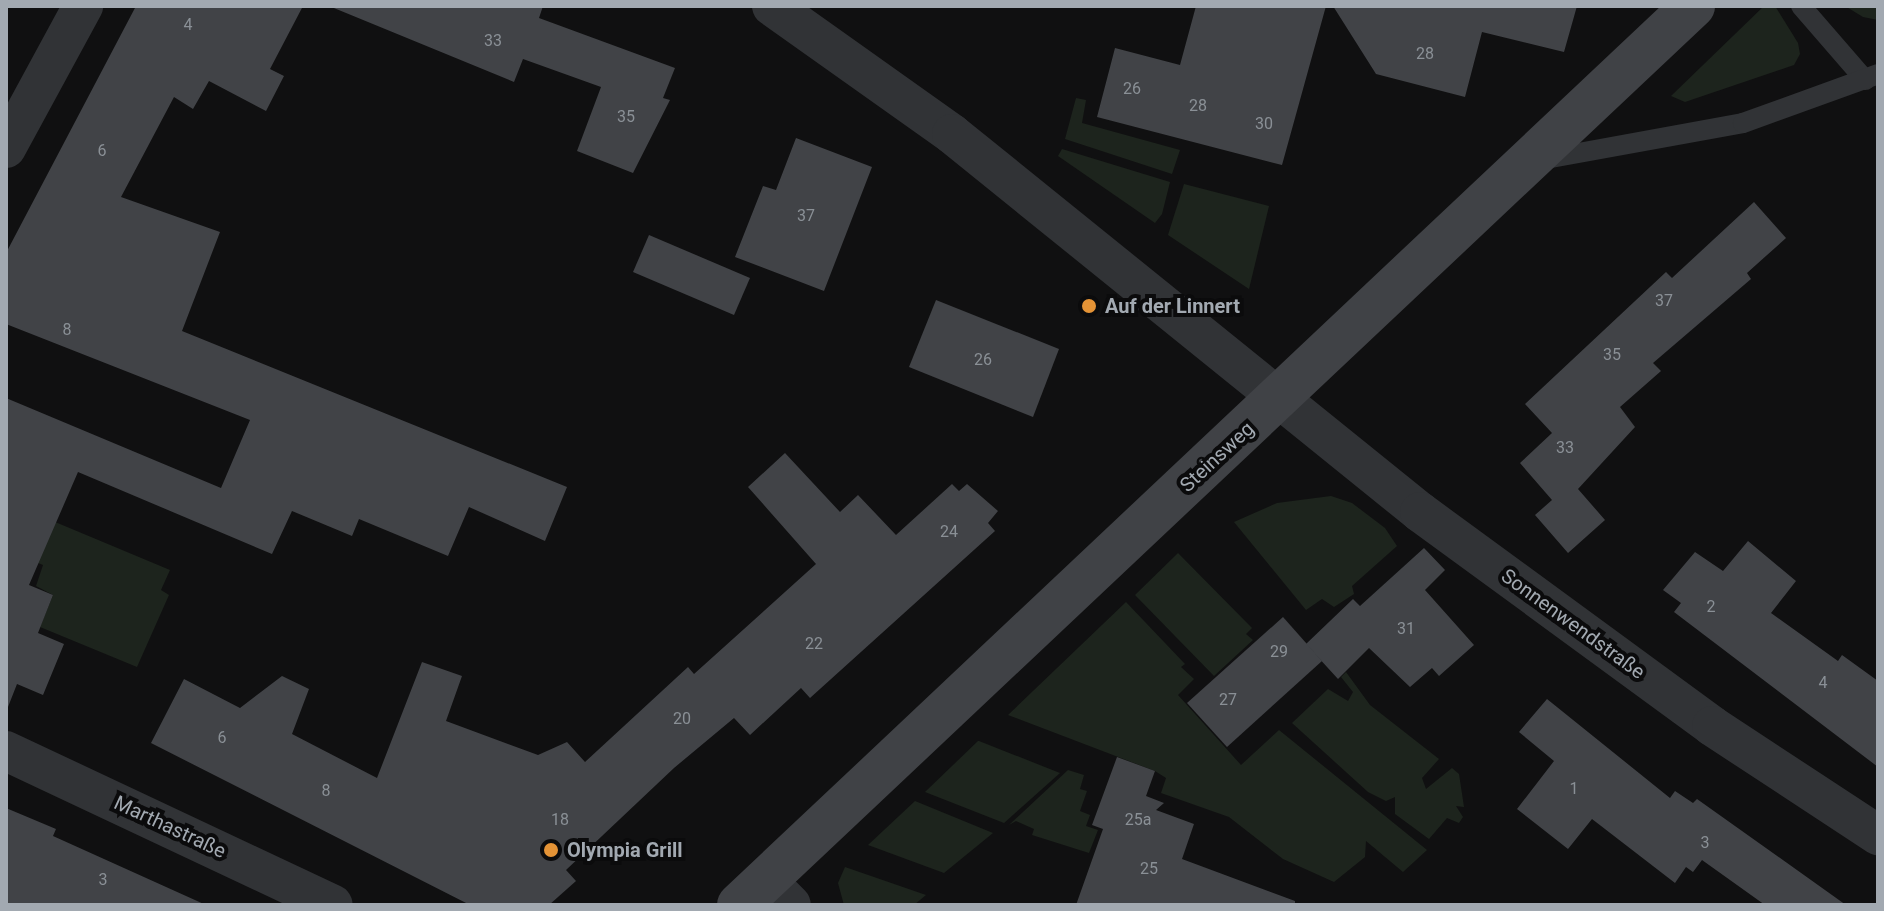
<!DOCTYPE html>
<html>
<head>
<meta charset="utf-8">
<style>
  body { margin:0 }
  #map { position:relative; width:1884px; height:911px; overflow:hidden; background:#101011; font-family:Roboto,sans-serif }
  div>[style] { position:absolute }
  .green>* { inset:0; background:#1d241d }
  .building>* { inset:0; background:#414347 }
  .lane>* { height:20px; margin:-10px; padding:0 10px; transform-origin:10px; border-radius:10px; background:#313336 }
  .street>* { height:40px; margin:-20px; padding:0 20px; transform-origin:20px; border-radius:20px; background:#313336 }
  .secondary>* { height:44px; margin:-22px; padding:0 22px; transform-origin:22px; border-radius:22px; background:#404246 }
  .dots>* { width:22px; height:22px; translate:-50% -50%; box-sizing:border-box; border:4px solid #0b0b0c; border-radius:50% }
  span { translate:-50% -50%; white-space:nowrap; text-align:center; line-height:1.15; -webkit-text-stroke:8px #0b0b0c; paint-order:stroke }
  .number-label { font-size:16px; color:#8a9096 }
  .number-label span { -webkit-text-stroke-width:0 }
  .poi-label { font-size:20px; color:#a2a9b1; font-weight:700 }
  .left { translate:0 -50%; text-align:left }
  .street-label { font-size:20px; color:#a2a9b1 }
  .frame { position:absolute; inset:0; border:8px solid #a2a9b1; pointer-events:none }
</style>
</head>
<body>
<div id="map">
  <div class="green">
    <div style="clip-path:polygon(1764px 6px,1775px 6px,1798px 43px,1800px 54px,1794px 65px,1685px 102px,1671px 96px)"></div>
    <div style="clip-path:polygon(1845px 6px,1878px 6px,1878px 20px,1863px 17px)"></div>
    <div style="clip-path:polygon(1076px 98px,1086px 100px,1082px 123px,1180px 150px,1172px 174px,1065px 139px)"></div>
    <div style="clip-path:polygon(1062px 149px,1170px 182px,1162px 214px,1155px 223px,1058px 156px)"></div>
    <div style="clip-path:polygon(1184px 184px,1269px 206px,1249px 289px,1168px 235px)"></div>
    <div style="clip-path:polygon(1331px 496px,1352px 503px,1385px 528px,1397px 546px,1352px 586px,1354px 594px,1334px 607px,1322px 599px,1306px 610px,1234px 522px,1277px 503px)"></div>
    <div style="clip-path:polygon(48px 519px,170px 570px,161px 590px,169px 595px,137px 667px,40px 627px,53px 595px,36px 586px,43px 565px,31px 560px)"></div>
    <div style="clip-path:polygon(1178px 553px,1252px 628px,1246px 634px,1253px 640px,1214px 676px,1135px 595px)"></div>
    <div style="clip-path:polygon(1126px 602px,1185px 664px,1181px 667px,1194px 679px,1178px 695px,1241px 765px,1279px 730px,1427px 850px,1403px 872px,1366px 841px,1365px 857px,1334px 882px,1283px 859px,1229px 817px,1161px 793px,1166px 778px,1155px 771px,1008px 715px)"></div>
    <div style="clip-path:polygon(1346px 672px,1370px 705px,1439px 759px,1422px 778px,1426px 789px,1452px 768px,1459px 774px,1464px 807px,1456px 806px,1463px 817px,1459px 823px,1447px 818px,1429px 839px,1395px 814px,1395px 797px,1386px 801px,1368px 792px,1292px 723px,1328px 689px,1348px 701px,1353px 692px,1341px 677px)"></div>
    <div style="clip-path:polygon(978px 741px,979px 741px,1060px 773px,1004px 823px,925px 792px)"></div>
    <div style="clip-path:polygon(1068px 770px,1084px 775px,1080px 789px,1087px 791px,1080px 811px,1090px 815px,1086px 826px,1098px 830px,1089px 853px,1032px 835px,1034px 829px,1016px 821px,1009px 825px)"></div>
    <div style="clip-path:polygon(915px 801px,993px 833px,944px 873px,868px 845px)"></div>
    <div style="clip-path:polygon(845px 867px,926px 895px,914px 905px,844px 905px,838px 883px)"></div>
  </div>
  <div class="building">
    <div style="clip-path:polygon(136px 6px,303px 6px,270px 69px,284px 76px,266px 111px,209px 81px,193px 109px,174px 97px,121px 197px,220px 232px,182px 331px,567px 487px,545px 541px,469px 507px,448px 556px,359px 519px,352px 536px,292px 511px,272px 554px,78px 472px,29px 585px,53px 595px,38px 633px,64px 644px,43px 695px,17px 684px,8px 707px,6px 398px,221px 488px,250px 420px,6px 324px,6px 253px)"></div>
    <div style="clip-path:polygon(329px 6px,543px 6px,539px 18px,675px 68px,663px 98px,670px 100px,633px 173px,577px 151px,601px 87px,523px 59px,514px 82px)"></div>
    <div style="clip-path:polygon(1196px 6px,1326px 6px,1282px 165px,1097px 117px,1115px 48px,1180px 65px)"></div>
    <div style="clip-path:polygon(1333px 6px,1577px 6px,1564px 52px,1482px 32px,1465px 97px,1376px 74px)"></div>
    <div style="clip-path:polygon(796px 138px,872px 167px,824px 291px,735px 257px,763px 186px,776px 190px)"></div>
    <div style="clip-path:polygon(1754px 202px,1786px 238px,1747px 273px,1751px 279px,1653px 363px,1661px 371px,1620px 407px,1635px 427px,1578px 489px,1605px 520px,1568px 553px,1535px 515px,1552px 500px,1520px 463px,1552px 433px,1525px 404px,1666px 272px,1672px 278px)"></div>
    <div style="clip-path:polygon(649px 235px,750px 278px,734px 315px,633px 272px)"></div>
    <div style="clip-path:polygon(936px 300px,1059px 349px,1033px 417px,909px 367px)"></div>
    <div style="clip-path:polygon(785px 453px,840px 512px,858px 495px,896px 535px,952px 484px,959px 491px,967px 484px,998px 511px,988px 523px,995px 531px,810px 698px,801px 688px,750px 735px,734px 718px,674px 768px,566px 870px,576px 881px,549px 905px,470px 905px,151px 743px,184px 679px,240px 708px,282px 676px,309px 689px,292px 734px,377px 778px,422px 662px,462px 676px,446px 721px,538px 755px,567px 742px,585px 762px,688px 667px,694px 674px,816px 564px,748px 487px)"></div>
    <div style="clip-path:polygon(1748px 541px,1796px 581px,1771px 613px,1838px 661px,1842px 655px,1878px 681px,1878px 767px,1674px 612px,1681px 603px,1663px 590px,1695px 552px,1723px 571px)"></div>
    <div style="clip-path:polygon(1424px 548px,1445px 570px,1425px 590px,1474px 645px,1439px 676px,1432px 668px,1410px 687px,1369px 648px,1338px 679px,1306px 644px,1353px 599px,1360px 606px)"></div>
    <div style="clip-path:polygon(1283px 617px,1322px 661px,1227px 747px,1187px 703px)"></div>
    <div style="clip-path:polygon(1547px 699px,1670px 798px,1675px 791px,1693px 803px,1697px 799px,1846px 905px,1765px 905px,1702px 860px,1693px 872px,1686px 867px,1675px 883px,1592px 819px,1568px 849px,1517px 809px,1554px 761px,1519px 732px)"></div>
    <div style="clip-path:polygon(1117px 757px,1155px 771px,1146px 796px,1164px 803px,1156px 810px,1194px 824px,1182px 859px,1295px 901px,1295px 905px,1076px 905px,1103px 829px,1092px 825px)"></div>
    <div style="clip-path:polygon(6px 808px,56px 829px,53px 836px,206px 905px,6px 905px)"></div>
  </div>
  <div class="lane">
    <div style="left:1801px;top:6px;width:98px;rotate:49.1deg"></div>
    <div style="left:1540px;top:160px;width:206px;rotate:-10.3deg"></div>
    <div style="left:1743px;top:123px;width:144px;rotate:-19.9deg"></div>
  </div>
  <div class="street">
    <div style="left:772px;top:6px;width:221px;rotate:35.4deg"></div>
    <div style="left:952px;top:134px;width:602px;rotate:38.93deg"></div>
    <div style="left:1420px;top:512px;width:362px;rotate:36.2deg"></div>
    <div style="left:1712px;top:726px;width:199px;rotate:33.3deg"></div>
    <div style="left:6px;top:148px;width:162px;rotate:-61.5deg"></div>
    <div style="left:6px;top:751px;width:361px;rotate:25.2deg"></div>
    <div style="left:766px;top:880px;width:35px;rotate:45deg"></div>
  </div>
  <div class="secondary">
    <div style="left:739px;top:905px;width:1311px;rotate:-43.3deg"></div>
  </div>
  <div class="dots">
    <div style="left:1089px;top:306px;background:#e49336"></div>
    <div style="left:551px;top:850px;background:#e49336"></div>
  </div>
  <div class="number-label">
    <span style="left:188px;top:25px">4</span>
    <span style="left:493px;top:41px">33</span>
    <span style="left:1425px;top:54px">28</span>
    <span style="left:1132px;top:89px">26</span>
    <span style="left:1198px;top:106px">28</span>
    <span style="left:626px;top:117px">35</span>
    <span style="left:1264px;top:124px">30</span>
    <span style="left:102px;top:151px">6</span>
    <span style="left:806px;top:216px">37</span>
    <span style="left:1664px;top:301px">37</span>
    <span style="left:67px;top:330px">8</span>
    <span style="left:1612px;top:355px">35</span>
    <span style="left:983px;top:360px">26</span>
    <span style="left:1565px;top:448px">33</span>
    <span style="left:949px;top:532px">24</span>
    <span style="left:1711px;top:607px">2</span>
    <span style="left:1406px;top:629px">31</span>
    <span style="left:814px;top:644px">22</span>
    <span style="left:1279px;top:652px">29</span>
    <span style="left:1823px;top:683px">4</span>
    <span style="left:1228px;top:700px">27</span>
    <span style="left:682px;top:719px">20</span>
    <span style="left:222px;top:738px">6</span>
    <span style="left:1574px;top:789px">1</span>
    <span style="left:326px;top:791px">8</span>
    <span style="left:560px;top:820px">18</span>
    <span style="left:1138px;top:820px">25a</span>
    <span style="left:1705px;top:843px">3</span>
    <span style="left:1149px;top:869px">25</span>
    <span style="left:103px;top:880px">3</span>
  </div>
  <div class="poi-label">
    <span class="left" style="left:1105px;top:306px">Auf der Linnert</span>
    <span class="left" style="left:567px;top:850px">Olympia Grill</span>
  </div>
  <div class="street-label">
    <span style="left:1217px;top:457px;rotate:-43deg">Steinsweg</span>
    <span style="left:1573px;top:624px;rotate:36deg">Sonnenwendstraße</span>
    <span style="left:170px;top:827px;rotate:25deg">Marthastraße</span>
  </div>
  <div class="frame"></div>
</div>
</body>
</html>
